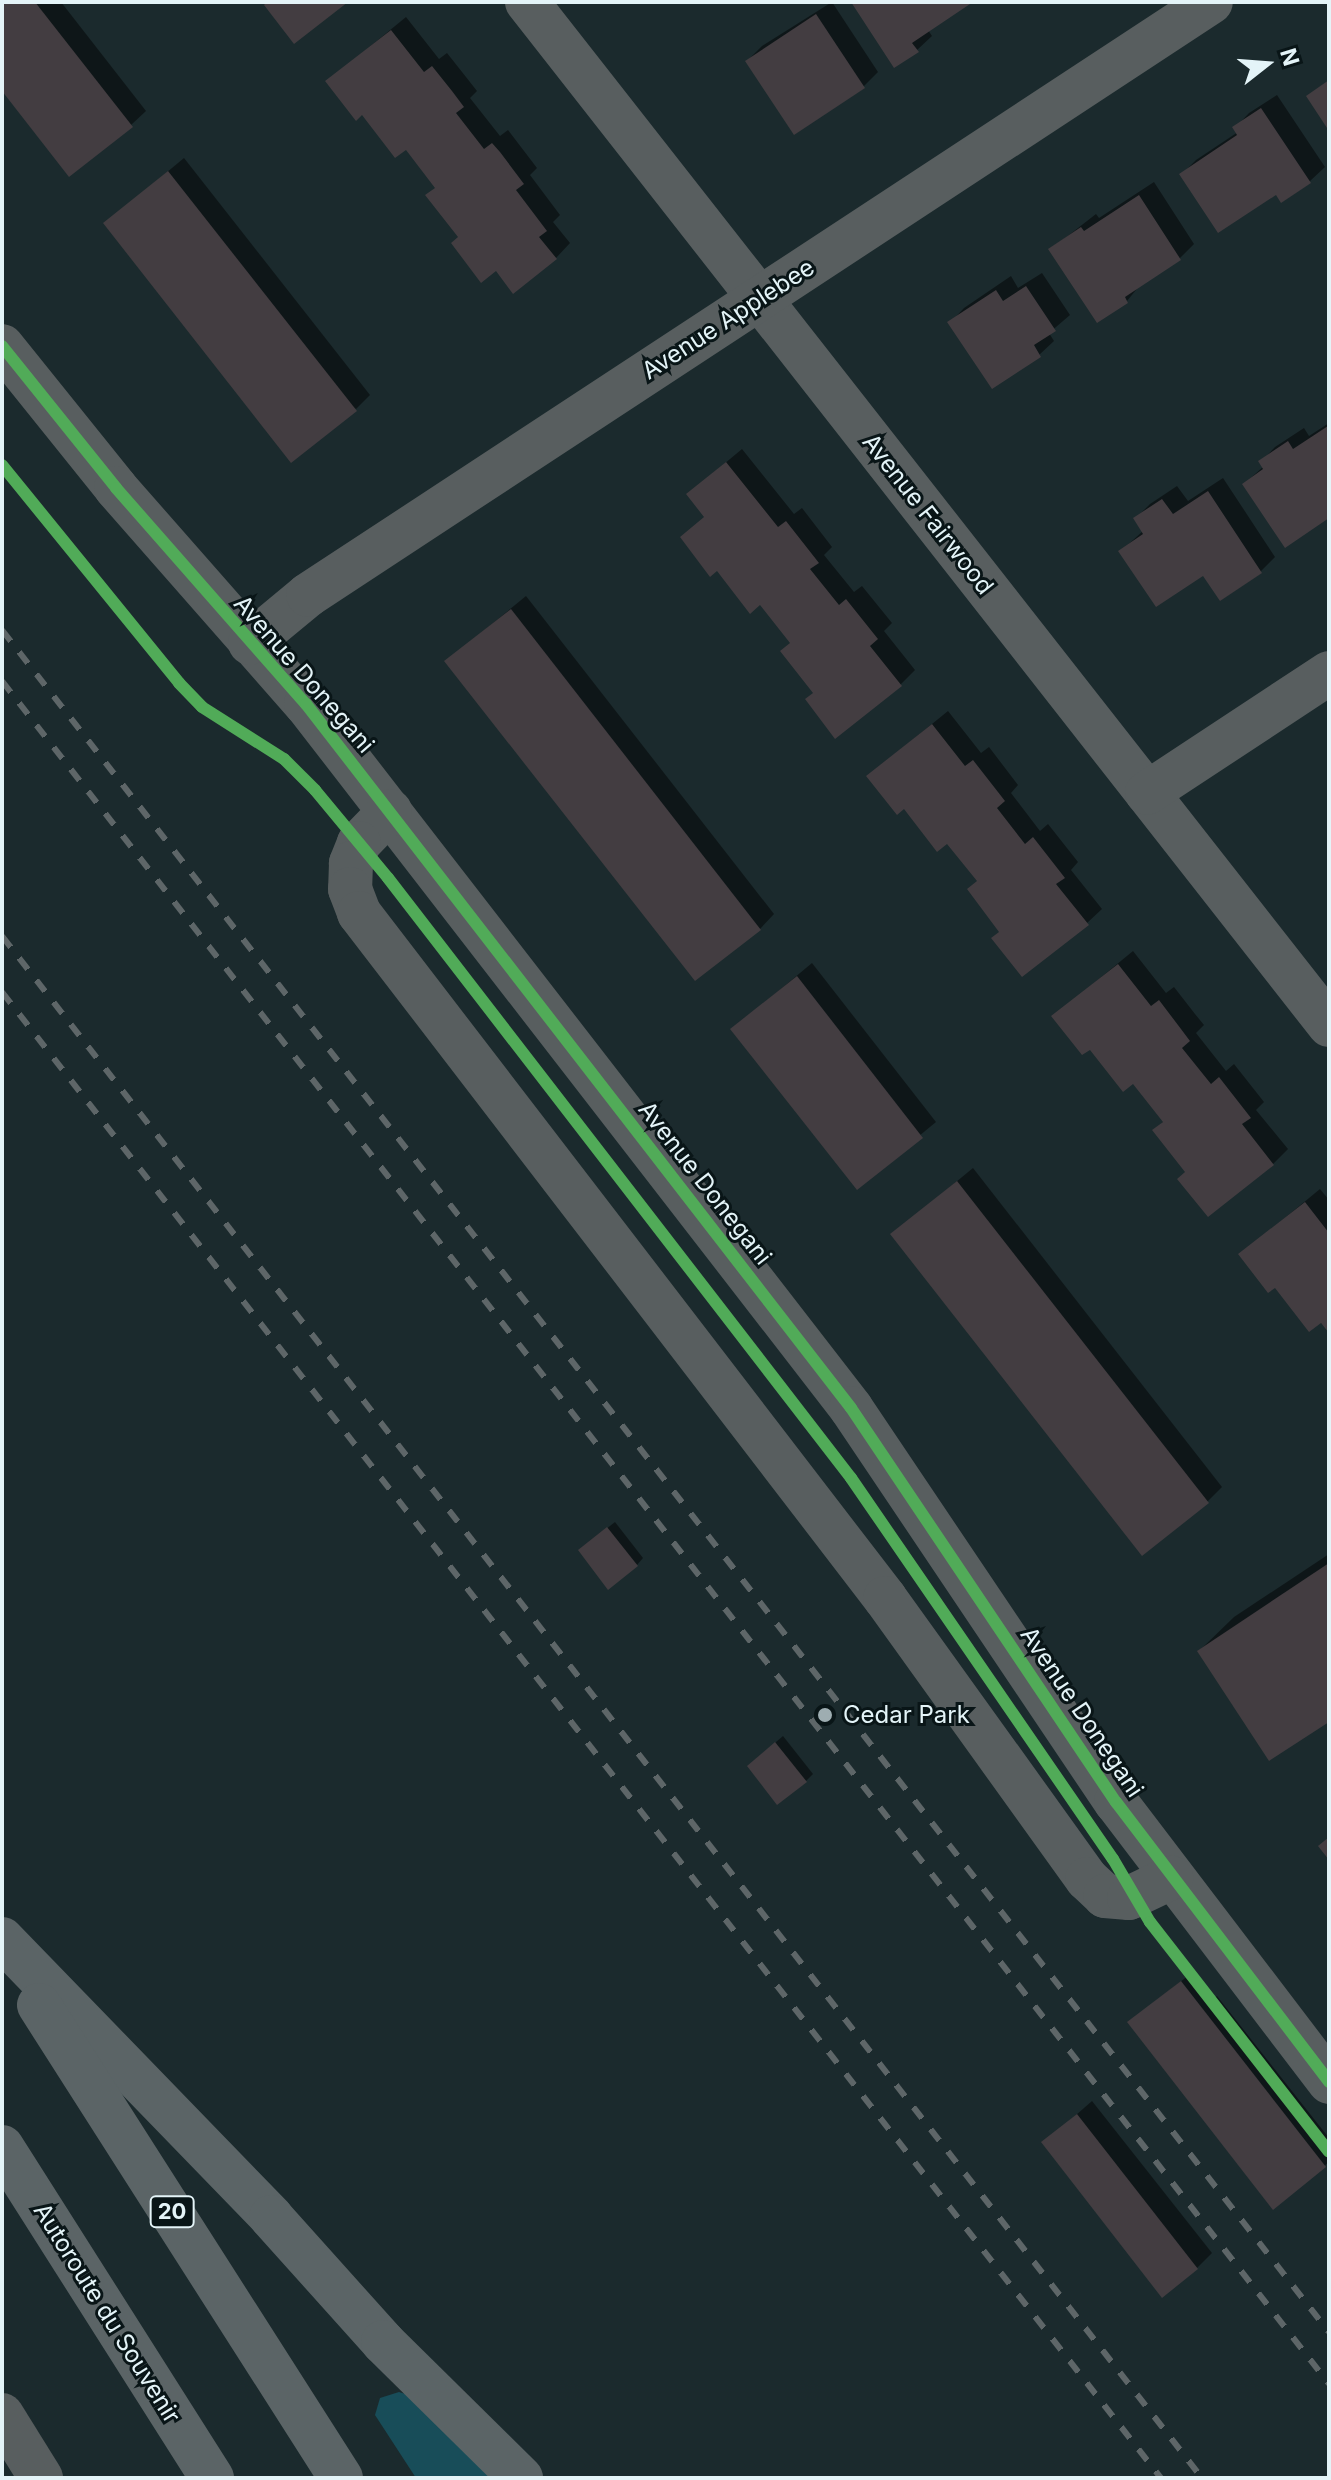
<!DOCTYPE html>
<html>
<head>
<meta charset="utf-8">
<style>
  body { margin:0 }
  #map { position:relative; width:1331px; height:2480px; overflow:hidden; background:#1b2a2d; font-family:Inter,sans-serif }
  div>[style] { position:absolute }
  .green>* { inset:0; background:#184d59 }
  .shadow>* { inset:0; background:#0007 }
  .building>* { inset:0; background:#433d41 }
  .minor>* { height:44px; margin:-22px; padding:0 22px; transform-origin:22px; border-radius:22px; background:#585e5f }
  .highway>* { height:44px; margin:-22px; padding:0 22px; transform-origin:22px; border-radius:22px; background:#5b6466 }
  .rail>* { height:6px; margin-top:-3px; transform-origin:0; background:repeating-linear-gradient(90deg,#5e6668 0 14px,transparent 0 28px) }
  .cycleway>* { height:12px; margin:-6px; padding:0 6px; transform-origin:6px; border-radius:6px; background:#51ab58 }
  .dots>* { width:22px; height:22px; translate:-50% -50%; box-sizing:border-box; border:4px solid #091517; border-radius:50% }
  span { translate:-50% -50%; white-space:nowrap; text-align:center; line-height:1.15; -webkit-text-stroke:6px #091517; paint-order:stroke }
  .shield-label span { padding:2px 6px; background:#091517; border:2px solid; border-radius:6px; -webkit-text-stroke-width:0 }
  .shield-label { font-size:22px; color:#e4f4f8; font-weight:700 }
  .street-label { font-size:24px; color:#e4f4f8 }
  .poi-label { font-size:24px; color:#e4f4f8 }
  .left { translate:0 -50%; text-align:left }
  .frame { position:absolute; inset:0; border:4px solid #e4f4f8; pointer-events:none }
  .north { position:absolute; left:1227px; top:24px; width:80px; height:80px; -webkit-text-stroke:6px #091517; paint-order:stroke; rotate:73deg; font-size:22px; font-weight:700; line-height:32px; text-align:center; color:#e4f4f8 }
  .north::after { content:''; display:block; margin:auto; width:28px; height:36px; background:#e4f4f8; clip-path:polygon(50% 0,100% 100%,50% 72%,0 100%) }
</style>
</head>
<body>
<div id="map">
  <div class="green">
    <div style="clip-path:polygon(399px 2392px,418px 2398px,503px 2478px,416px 2478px,375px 2415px,380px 2398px)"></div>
  </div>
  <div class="shadow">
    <div style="clip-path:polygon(2px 2px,61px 2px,146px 111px,131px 125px,2px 88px)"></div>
    <div style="clip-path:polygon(832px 2px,878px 72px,863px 87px,747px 61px,762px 46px)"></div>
    <div style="clip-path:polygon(853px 2px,970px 2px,928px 30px,932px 36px,917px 50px)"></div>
    <div style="clip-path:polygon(406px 17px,439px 59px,447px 53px,466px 77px,477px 91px,470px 98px,500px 136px,508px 130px,537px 168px,530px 175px,560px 215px,553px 222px,570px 243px,556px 258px,497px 268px,460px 237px,437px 186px,406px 147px,328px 81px)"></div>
    <div style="clip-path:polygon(1277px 95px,1325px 167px,1310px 181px,1282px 200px,1277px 192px,1181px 175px,1196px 160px,1238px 132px,1235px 128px,1249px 113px)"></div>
    <div style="clip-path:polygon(184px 158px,370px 395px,356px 409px,106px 223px)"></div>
    <div style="clip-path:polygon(1154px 182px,1194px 244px,1180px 258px,1140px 285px,1127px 301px,1098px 320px,1051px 249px,1096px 214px,1099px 218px)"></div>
    <div style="clip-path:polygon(1042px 273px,1070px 315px,1049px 333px,1054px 341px,1039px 355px,950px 323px,964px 308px,1011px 276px,1018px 288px)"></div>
    <div style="clip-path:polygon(1329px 423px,1329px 516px,1285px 546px,1244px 484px,1264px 466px,1261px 462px,1275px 447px,1304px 428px,1309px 436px)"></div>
    <div style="clip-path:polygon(742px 449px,794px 514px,802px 508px,832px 547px,824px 555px,854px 592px,862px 586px,892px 623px,884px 631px,915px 670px,900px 685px,815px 693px,792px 642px,761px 603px,682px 537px,706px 516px,688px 494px)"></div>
    <div style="clip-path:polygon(1223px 478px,1275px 557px,1260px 572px,1204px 574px,1121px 551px,1143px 531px,1135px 519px,1150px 504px,1177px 486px,1188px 501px)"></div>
    <div style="clip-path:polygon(526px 596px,774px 914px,760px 929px,447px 661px)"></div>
    <div style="clip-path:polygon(948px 711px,981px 753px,989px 747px,1018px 785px,1011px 793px,1040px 831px,1048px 824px,1078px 862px,1071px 870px,1102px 909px,1087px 923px,1001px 931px,979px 880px,948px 841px,868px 776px)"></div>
    <div style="clip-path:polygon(1133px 951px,1166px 993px,1174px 987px,1195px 1014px,1204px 1025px,1196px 1033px,1226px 1071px,1234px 1064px,1264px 1102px,1256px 1110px,1288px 1149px,1273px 1164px,1187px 1172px,1155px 1130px,1164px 1121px,1133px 1081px,1054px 1016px)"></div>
    <div style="clip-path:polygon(812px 963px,936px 1122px,857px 1187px,733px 1029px)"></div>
    <div style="clip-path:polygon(973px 1168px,1222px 1487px,1207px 1502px,893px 1234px)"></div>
    <div style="clip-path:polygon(1320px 1189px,1329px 1200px,1329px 1330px,1241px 1254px)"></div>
    <div style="clip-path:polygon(615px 1522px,643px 1558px,637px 1565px,587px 1544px)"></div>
    <div style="clip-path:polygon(1329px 1554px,1329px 1719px,1199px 1651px,1234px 1617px)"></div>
    <div style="clip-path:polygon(783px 1736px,813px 1774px,806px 1781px,756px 1759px)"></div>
    <div style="clip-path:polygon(1189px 1975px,1209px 2002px,1217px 1996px,1329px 2138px,1329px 2162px,1273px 2207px,1137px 2016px)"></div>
    <div style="clip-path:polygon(1092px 2101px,1212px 2253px,1197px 2268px,1044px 2143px)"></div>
  </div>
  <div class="building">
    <div style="clip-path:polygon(2px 2px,35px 2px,133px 127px,69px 177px,2px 91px)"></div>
    <div style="clip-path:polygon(267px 2px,348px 2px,294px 44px,264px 5px)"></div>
    <div style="clip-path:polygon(851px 2px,973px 2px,912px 43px,919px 52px,894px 68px)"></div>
    <div style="clip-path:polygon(816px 14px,865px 88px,794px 135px,745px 61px)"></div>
    <div style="clip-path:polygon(391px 30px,424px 72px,432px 66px,452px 91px,464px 107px,456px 113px,484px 149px,492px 143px,500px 152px,524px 184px,516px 190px,547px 231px,539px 237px,557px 259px,513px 294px,496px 271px,481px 283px,451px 243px,458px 237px,425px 195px,435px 188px,406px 150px,395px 158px,362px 115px,356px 121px,325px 81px)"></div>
    <div style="clip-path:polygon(1329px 80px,1329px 131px,1306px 96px)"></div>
    <div style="clip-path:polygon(1261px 108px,1311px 183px,1281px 203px,1276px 195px,1218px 233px,1179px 174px,1237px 135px,1232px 127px)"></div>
    <div style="clip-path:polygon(168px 171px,357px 411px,291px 463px,103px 223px)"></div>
    <div style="clip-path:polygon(1139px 195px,1181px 260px,1125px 297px,1128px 303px,1097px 323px,1048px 249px,1081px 227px,1084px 231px)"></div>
    <div style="clip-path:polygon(1026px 286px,1056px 331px,1034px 345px,1041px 357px,992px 389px,947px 322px,996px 290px,1003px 301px)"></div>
    <div style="clip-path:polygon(1328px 426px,1329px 518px,1285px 548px,1242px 484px,1263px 469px,1258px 461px,1288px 441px,1293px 449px)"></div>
    <div style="clip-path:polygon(726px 462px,778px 527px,786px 521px,819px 563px,810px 569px,839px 605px,846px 599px,878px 639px,870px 646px,902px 686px,835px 739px,805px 699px,813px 693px,780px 651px,790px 643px,760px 605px,750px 614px,717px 571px,710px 577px,680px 537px,704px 517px,686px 494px)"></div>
    <div style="clip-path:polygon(1208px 491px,1262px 573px,1220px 601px,1203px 576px,1156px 607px,1118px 551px,1143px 534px,1133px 518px,1162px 499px,1173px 514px)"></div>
    <div style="clip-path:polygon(511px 609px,761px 930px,695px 981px,444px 661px)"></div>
    <div style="clip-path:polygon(932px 724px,965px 766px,973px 760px,1005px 801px,997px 808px,1025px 844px,1033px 837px,1065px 878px,1056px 884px,1089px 925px,1022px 977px,991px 938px,999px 932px,967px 889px,977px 881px,947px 844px,937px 852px,904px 809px,897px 815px,866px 776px)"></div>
    <div style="clip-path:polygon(1118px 964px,1151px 1006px,1159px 1000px,1181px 1029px,1190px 1041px,1182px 1048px,1211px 1084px,1219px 1077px,1251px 1118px,1242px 1124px,1274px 1165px,1208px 1217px,1177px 1179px,1185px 1172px,1152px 1130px,1163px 1122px,1133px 1084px,1123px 1092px,1090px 1050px,1082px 1055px,1051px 1016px)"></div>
    <div style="clip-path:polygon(797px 976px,923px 1138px,857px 1190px,730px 1029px)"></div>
    <div style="clip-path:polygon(957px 1181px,1209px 1503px,1142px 1556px,890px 1234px)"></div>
    <div style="clip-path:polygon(1305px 1202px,1329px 1233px,1329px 1333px,1321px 1323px,1309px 1332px,1275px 1288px,1268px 1293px,1238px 1254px)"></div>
    <div style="clip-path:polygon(607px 1527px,638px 1566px,608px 1590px,578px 1550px)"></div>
    <div style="clip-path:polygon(1329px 1563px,1329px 1722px,1269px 1761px,1197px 1651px)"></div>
    <div style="clip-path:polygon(775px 1742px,807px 1782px,777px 1805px,747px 1766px)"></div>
    <div style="clip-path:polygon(1329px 1837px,1329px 1860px,1318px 1846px)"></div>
    <div style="clip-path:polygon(1181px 1981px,1326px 2167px,1273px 2210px,1127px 2022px)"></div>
    <div style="clip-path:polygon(1077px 2114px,1198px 2269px,1162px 2298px,1041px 2142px)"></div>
  </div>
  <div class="minor">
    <div style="left:527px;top:2px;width:1300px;rotate:51.9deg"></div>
    <div style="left:2px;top:346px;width:182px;rotate:51.2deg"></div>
    <div style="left:116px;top:488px;width:288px;rotate:48.7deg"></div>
    <div style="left:306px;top:704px;width:890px;rotate:52.25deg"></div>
    <div style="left:851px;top:1408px;width:475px;rotate:56.1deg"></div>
    <div style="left:1116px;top:1802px;width:352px;rotate:52.7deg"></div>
    <div style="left:250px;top:643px;width:75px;rotate:-39.6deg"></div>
    <div style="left:308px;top:595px;width:1080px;rotate:-33.29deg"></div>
    <div style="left:1147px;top:793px;width:218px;rotate:-33.4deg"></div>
    <div style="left:390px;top:811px;width:45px;rotate:134.1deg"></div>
    <div style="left:359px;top:843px;width:22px;rotate:112deg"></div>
    <div style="left:351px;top:863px;width:26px;rotate:92deg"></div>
    <div style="left:350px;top:889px;width:26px;rotate:69deg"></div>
    <div style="left:359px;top:913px;width:864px;rotate:52.48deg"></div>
    <div style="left:885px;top:1598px;width:346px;rotate:54.3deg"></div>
    <div style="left:1087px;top:1879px;width:25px;rotate:43deg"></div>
    <div style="left:1105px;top:1896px;width:24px;rotate:5deg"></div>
    <div style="left:1129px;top:1898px;width:47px;rotate:-25.5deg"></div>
    <div style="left:2px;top:2415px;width:74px;rotate:58.2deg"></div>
  </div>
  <div class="highway">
    <div style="left:2px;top:1939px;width:387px;rotate:45.9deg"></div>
    <div style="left:271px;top:2217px;width:168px;rotate:48.1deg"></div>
    <div style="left:383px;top:2342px;width:194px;rotate:44.6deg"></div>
    <div style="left:39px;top:2005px;width:561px;rotate:57.44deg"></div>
    <div style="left:2px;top:2147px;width:392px;rotate:57.6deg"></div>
  </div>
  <div class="rail">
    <div style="left:2px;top:630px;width:2158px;rotate:52.06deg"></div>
    <div style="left:2px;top:681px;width:2159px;rotate:52.07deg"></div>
    <div style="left:2px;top:936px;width:1954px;rotate:52.11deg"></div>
    <div style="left:2px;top:992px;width:1885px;rotate:52.05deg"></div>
  </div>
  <div class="cycleway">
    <div style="left:2px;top:346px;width:182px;rotate:51.2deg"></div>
    <div style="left:116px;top:488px;width:288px;rotate:48.7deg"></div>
    <div style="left:306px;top:704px;width:890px;rotate:52.25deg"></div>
    <div style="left:851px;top:1408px;width:475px;rotate:56.1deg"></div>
    <div style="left:1116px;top:1802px;width:352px;rotate:52.7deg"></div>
    <div style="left:2px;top:465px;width:281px;rotate:50.9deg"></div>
    <div style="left:179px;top:683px;width:33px;rotate:46deg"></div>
    <div style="left:202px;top:707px;width:97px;rotate:32.4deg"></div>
    <div style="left:284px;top:759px;width:44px;rotate:45deg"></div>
    <div style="left:315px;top:790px;width:114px;rotate:50.3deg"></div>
    <div style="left:388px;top:878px;width:758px;rotate:52.34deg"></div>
    <div style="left:851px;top:1478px;width:462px;rotate:55.5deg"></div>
    <div style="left:1113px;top:1859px;width:73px;rotate:59.6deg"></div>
    <div style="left:1150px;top:1922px;width:291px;rotate:52.1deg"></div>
  </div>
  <div class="dots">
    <div style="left:825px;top:1715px;background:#9eadb1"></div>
  </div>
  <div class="shield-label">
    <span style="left:172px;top:2212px">20</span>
  </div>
  <div class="street-label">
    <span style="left:728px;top:319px;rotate:-33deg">Avenue Applebee</span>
    <span style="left:928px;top:514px;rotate:52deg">Avenue Fairwood</span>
    <span style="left:304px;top:674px;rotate:49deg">Avenue Donegani</span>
    <span style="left:705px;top:1183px;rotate:52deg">Avenue Donegani</span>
    <span style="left:1082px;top:1712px;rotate:56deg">Avenue Donegani</span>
    <span style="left:107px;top:2313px;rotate:58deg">Autoroute du Souvenir</span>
  </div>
  <div class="poi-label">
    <span class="left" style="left:843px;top:1715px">Cedar Park</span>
  </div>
  <div class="frame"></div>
  <div class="north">N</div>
</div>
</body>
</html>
